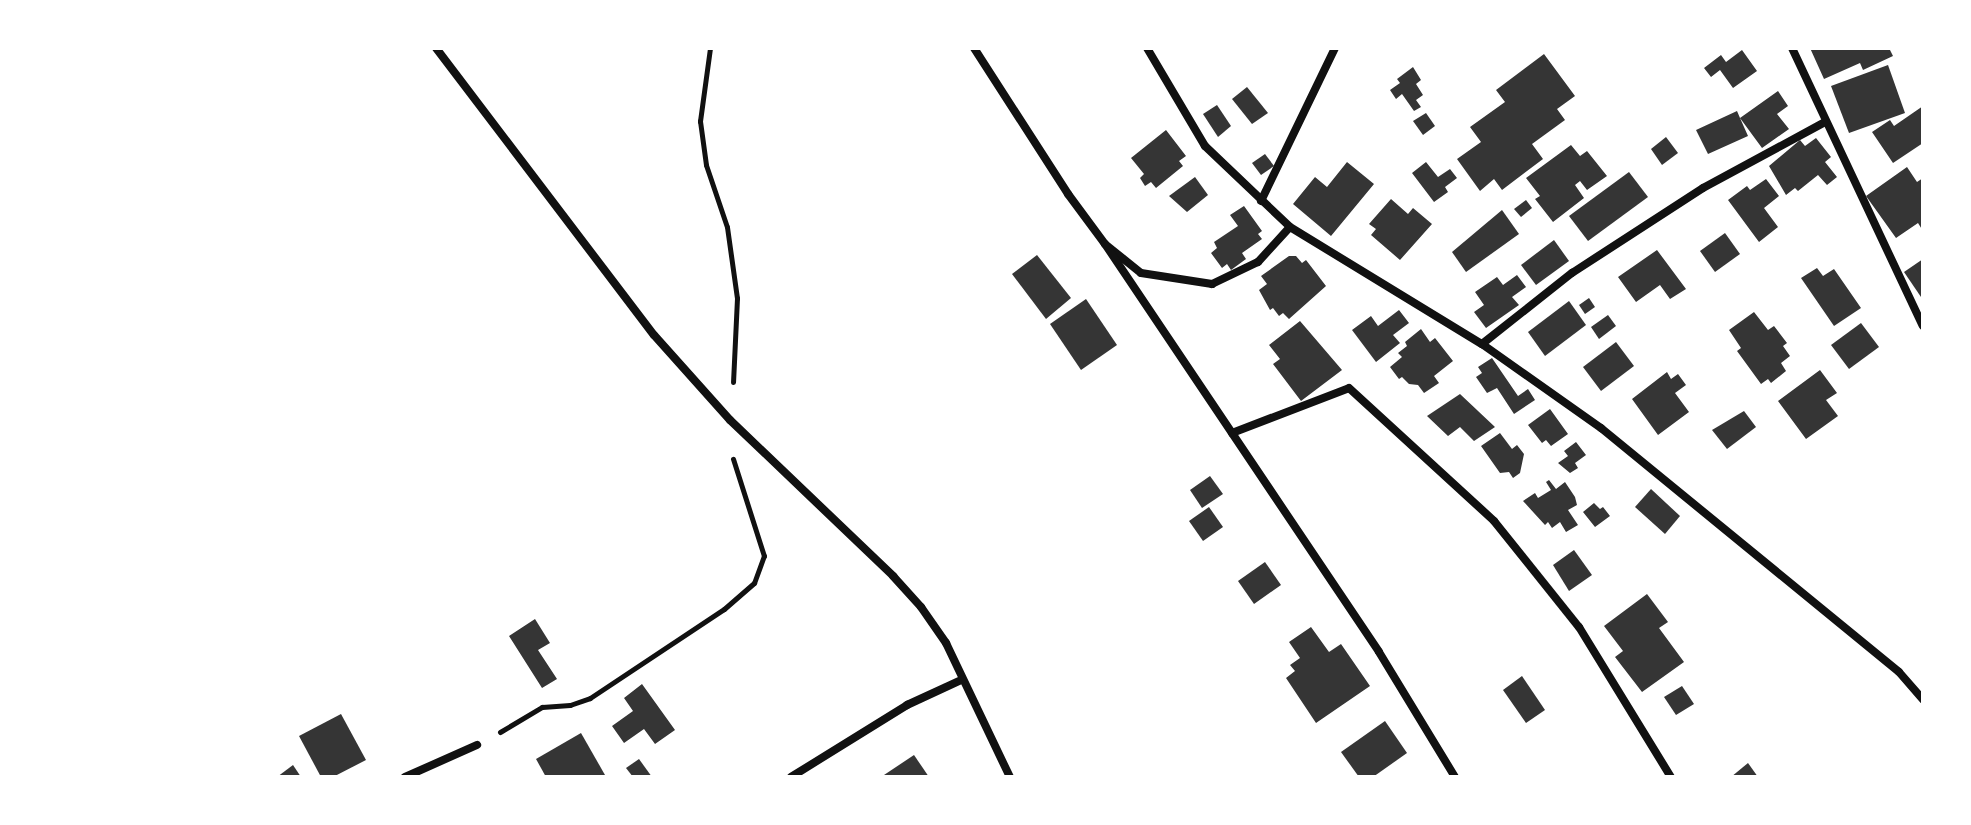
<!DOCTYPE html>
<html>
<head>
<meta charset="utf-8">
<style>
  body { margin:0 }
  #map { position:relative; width:1971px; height:825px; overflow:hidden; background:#fff; font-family:"Space Grotesk",sans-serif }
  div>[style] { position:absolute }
  .building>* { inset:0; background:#353535 }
  .path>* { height:5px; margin:-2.5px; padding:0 2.5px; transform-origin:2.5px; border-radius:2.5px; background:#111 }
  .minor>* { height:8px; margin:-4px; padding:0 4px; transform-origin:4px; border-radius:4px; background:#111 }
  span { translate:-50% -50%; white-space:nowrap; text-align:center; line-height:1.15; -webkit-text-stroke:8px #fff; paint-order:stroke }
  .frame { position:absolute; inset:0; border:50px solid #fff; pointer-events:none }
</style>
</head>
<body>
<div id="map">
  <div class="building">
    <div style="clip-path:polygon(1810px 48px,1889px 48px,1893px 56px,1863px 70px,1860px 63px,1824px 79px)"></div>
    <div style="clip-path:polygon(1742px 50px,1757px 71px,1733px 88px,1720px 70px,1711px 77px,1704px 68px,1721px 55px,1726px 62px)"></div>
    <div style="clip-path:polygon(1544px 54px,1575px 96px,1557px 109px,1565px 120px,1532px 144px,1543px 159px,1502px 190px,1494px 179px,1480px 191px,1457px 159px,1481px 142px,1470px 127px,1505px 102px,1496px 90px)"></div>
    <div style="clip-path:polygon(1888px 65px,1905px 113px,1849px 133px,1831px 86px)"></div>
    <div style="clip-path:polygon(1413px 67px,1421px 80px,1416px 84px,1423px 95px,1416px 100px,1421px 107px,1414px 111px,1402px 94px,1396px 99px,1390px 90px,1400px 83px,1397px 79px)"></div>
    <div style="clip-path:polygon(1247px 87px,1268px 113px,1252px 124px,1232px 99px)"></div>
    <div style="clip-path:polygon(1778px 91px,1788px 106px,1777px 114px,1789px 129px,1762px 148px,1740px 118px,1748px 136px,1708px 154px,1696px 130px,1737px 111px,1740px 118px)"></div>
    <div style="clip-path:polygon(1217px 105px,1231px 126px,1218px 137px,1203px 114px)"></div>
    <div style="clip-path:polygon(1923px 106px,1923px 143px,1893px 163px,1872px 132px,1890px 120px,1894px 126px)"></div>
    <div style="clip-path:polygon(1426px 113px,1435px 126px,1423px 135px,1413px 121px)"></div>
    <div style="clip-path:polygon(1166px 130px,1186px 156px,1179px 161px,1183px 166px,1156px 188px,1151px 182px,1145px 186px,1140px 178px,1144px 174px,1131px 158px)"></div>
    <div style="clip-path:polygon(1666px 137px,1678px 153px,1662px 165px,1651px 149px)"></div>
    <div style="clip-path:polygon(1816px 138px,1831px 157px,1825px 162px,1837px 177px,1827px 185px,1818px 175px,1798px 191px,1795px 188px,1786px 195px,1769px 166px,1800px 140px,1805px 146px)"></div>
    <div style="clip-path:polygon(1571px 145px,1580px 156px,1587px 151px,1607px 176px,1587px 190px,1580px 181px,1575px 185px,1584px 198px,1553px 222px,1535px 199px,1540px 196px,1526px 178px)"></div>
    <div style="clip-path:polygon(1265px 154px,1274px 166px,1261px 175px,1252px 163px)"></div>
    <div style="clip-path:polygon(1347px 162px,1374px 184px,1331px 236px,1293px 204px,1315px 177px,1327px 187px)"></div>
    <div style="clip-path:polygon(1426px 162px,1438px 177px,1450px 169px,1457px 178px,1445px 187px,1448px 192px,1434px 202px,1412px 173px)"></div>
    <div style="clip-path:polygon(1907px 167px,1917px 182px,1923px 178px,1923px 231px,1918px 223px,1896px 238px,1866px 196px)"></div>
    <div style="clip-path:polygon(1629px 172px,1648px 197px,1588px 241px,1569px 216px)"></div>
    <div style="clip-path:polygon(1195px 177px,1208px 195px,1187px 212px,1169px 196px)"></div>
    <div style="clip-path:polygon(1766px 179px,1779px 196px,1764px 208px,1778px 227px,1759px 242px,1728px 200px,1747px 186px,1750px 190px)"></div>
    <div style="clip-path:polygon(1391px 199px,1408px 214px,1413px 208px,1432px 224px,1400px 260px,1371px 235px,1376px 229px,1369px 224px)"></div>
    <div style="clip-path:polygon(1526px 200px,1532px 208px,1521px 217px,1514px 209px)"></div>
    <div style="clip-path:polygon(1244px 206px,1262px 231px,1258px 234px,1262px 239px,1242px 253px,1246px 259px,1231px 270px,1227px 264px,1222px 268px,1211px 253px,1217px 248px,1214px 242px,1238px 226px,1230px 215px)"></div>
    <div style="clip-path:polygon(1502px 210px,1519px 234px,1466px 272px,1452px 252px)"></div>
    <div style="clip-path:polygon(1725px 233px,1740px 254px,1715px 272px,1700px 251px)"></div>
    <div style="clip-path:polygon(1554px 240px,1569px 261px,1536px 285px,1521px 265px)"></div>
    <div style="clip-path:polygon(1657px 250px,1686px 289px,1670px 299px,1660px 285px,1636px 302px,1618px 277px)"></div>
    <div style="clip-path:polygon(1037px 255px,1071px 298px,1046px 319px,1012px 274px)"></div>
    <div style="clip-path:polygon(1289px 256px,1296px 256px,1302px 263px,1306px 260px,1326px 286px,1289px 319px,1283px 313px,1279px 316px,1273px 308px,1270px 310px,1259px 290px,1267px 284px,1261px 276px)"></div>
    <div style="clip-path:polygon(1923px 259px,1923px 296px,1921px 297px,1904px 272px)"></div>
    <div style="clip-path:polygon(1817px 268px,1823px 276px,1834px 269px,1861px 308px,1834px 326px,1801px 278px)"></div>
    <div style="clip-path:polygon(1517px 275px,1526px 287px,1512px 297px,1519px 305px,1486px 328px,1474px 312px,1484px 305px,1475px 292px,1497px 277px,1503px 285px)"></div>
    <div style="clip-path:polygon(1589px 298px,1595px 307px,1585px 314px,1579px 305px)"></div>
    <div style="clip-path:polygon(1086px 299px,1117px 345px,1081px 370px,1050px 324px)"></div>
    <div style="clip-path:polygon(1569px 301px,1586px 325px,1545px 356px,1528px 332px)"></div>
    <div style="clip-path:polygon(1399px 310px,1409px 323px,1393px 335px,1400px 343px,1376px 362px,1352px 330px,1371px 316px,1378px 326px)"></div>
    <div style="clip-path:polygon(1754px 312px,1768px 330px,1774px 326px,1787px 343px,1783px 346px,1790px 356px,1781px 363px,1786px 371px,1771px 383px,1768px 379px,1761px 384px,1737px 351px,1741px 348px,1729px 330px)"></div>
    <div style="clip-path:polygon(1608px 315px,1616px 326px,1599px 339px,1591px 327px)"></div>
    <div style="clip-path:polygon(1300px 321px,1342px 370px,1301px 401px,1273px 364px,1280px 359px,1269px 345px)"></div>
    <div style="clip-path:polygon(1861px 323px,1879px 347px,1849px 369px,1831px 345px)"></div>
    <div style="clip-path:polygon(1421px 329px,1430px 342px,1435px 338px,1453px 361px,1434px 376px,1439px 383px,1424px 393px,1418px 385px,1409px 384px,1402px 377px,1399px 379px,1390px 367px,1402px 357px,1398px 353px,1407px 346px,1405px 342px)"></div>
    <div style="clip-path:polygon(1616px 342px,1634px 366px,1601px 391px,1583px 367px)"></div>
    <div style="clip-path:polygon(1492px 358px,1518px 396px,1528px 389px,1535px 400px,1514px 414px,1497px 388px,1487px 393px,1476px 377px,1482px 373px,1478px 367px)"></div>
    <div style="clip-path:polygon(1820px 370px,1837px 393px,1826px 400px,1838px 416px,1806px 439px,1778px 401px)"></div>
    <div style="clip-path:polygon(1667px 372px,1671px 379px,1678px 374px,1686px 385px,1675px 393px,1689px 412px,1658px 435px,1632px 399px)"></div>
    <div style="clip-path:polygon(1460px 394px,1495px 427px,1474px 441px,1460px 427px,1448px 436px,1427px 416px)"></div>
    <div style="clip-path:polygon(1550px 409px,1568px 434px,1551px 446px,1546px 440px,1542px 443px,1528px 425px)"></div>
    <div style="clip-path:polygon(1744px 411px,1756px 427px,1727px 449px,1712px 430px)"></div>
    <div style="clip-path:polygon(1500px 433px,1512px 449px,1517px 445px,1524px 454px,1520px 473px,1513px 478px,1509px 472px,1500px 473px,1481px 446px)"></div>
    <div style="clip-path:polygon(1576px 442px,1586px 455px,1575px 463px,1578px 468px,1570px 473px,1558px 463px,1568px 456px,1564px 451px)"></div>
    <div style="clip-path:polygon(1210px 476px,1223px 494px,1202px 508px,1190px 490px)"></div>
    <div style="clip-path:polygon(1549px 480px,1556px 489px,1565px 482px,1575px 497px,1577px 505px,1568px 510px,1578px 525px,1566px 532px,1560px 522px,1552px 528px,1548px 522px,1545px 525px,1523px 501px,1535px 493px,1538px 498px,1551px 490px,1546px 482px)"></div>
    <div style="clip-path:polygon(1651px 489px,1680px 516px,1665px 534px,1635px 507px)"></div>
    <div style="clip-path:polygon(1594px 503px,1600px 509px,1603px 507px,1610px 516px,1595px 527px,1583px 512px)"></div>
    <div style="clip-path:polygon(1209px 507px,1223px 527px,1203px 541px,1189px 521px)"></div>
    <div style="clip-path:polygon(1574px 550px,1592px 575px,1569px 591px,1553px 565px)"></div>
    <div style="clip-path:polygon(1265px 562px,1281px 585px,1254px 604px,1238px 581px)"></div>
    <div style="clip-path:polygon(1647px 594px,1668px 622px,1659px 628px,1684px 662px,1642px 692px,1615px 657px,1623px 651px,1604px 626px)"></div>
    <div style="clip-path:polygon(535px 619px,550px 643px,538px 650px,557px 679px,542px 688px,509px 636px)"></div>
    <div style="clip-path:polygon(1311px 627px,1329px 652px,1341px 644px,1370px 686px,1316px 723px,1286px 678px,1295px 671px,1290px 665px,1300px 658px,1289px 642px)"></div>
    <div style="clip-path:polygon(1522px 676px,1545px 710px,1526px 723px,1503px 690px)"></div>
    <div style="clip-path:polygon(642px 684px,675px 730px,655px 744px,644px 729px,624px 743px,612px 726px,633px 711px,624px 698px)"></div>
    <div style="clip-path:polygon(1682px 686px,1694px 704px,1676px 715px,1664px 697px)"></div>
    <div style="clip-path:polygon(341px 714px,366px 760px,333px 777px,321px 777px,299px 736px)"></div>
    <div style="clip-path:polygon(1385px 721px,1407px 753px,1373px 777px,1359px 777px,1341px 752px)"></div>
    <div style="clip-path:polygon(581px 733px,605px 775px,546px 777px,536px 759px)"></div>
    <div style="clip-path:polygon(914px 755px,929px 777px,881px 777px)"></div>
    <div style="clip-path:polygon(639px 759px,652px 777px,633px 777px,626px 768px)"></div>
    <div style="clip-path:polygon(1748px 763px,1758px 777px,1731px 777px)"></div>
    <div style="clip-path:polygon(293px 765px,301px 777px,277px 777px)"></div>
  </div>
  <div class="path">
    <div style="left:710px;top:48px;width:74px;rotate:97.8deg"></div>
    <div style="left:700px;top:121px;width:44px;rotate:82.2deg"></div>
    <div style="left:706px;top:165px;width:65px;rotate:71.3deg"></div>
    <div style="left:727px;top:227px;width:72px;rotate:82deg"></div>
    <div style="left:737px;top:298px;width:84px;rotate:92.7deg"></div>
    <div style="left:500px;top:732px;width:49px;rotate:-30.8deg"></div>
    <div style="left:542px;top:707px;width:28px;rotate:-4deg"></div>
    <div style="left:570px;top:705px;width:21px;rotate:-19deg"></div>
    <div style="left:590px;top:698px;width:161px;rotate:-33.6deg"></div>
    <div style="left:724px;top:609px;width:40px;rotate:-41deg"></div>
    <div style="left:754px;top:583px;width:29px;rotate:-70deg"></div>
    <div style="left:764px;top:556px;width:102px;rotate:-107.7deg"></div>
  </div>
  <div class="minor">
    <div style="left:436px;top:48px;width:360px;rotate:52.8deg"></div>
    <div style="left:654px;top:335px;width:114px;rotate:48.2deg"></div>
    <div style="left:730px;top:420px;width:226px;rotate:43.7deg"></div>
    <div style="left:893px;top:576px;width:42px;rotate:47.9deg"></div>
    <div style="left:921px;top:607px;width:44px;rotate:55.2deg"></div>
    <div style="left:946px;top:643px;width:148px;rotate:64.5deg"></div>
    <div style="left:974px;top:48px;width:174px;rotate:57.2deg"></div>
    <div style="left:1068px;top:194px;width:62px;rotate:53.5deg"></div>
    <div style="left:1105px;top:244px;width:46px;rotate:38.9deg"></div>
    <div style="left:1141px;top:273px;width:72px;rotate:8.8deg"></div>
    <div style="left:1212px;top:284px;width:51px;rotate:-25.6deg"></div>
    <div style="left:1258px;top:262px;width:47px;rotate:-47.6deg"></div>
    <div style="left:1147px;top:48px;width:114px;rotate:59.4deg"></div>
    <div style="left:1205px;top:146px;width:117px;rotate:43.6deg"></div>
    <div style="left:1290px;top:227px;width:225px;rotate:31.4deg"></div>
    <div style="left:1482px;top:344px;width:146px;rotate:35.2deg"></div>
    <div style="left:1601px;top:428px;width:385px;rotate:39.3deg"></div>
    <div style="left:1899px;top:672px;width:37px;rotate:49deg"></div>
    <div style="left:1792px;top:48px;width:307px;rotate:64.8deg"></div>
    <div style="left:1261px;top:201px;width:170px;rotate:-64.2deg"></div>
    <div style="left:1105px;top:244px;width:491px;rotate:56.1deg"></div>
    <div style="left:1379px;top:652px;width:146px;rotate:58.7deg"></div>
    <div style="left:1482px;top:344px;width:115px;rotate:-38.3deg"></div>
    <div style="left:1572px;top:273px;width:156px;rotate:-33deg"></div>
    <div style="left:1703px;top:188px;width:139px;rotate:-28.4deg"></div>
    <div style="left:1232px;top:433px;width:125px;rotate:-21deg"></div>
    <div style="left:1349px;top:388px;width:197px;rotate:42.5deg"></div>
    <div style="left:1494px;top:521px;width:136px;rotate:51.3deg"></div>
    <div style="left:1579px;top:627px;width:176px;rotate:58.5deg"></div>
    <div style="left:405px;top:777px;width:79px;rotate:-24deg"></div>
    <div style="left:791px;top:777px;width:137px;rotate:-31.8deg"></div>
    <div style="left:907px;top:705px;width:60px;rotate:-24.8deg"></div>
  </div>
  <div class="frame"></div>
</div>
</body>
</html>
